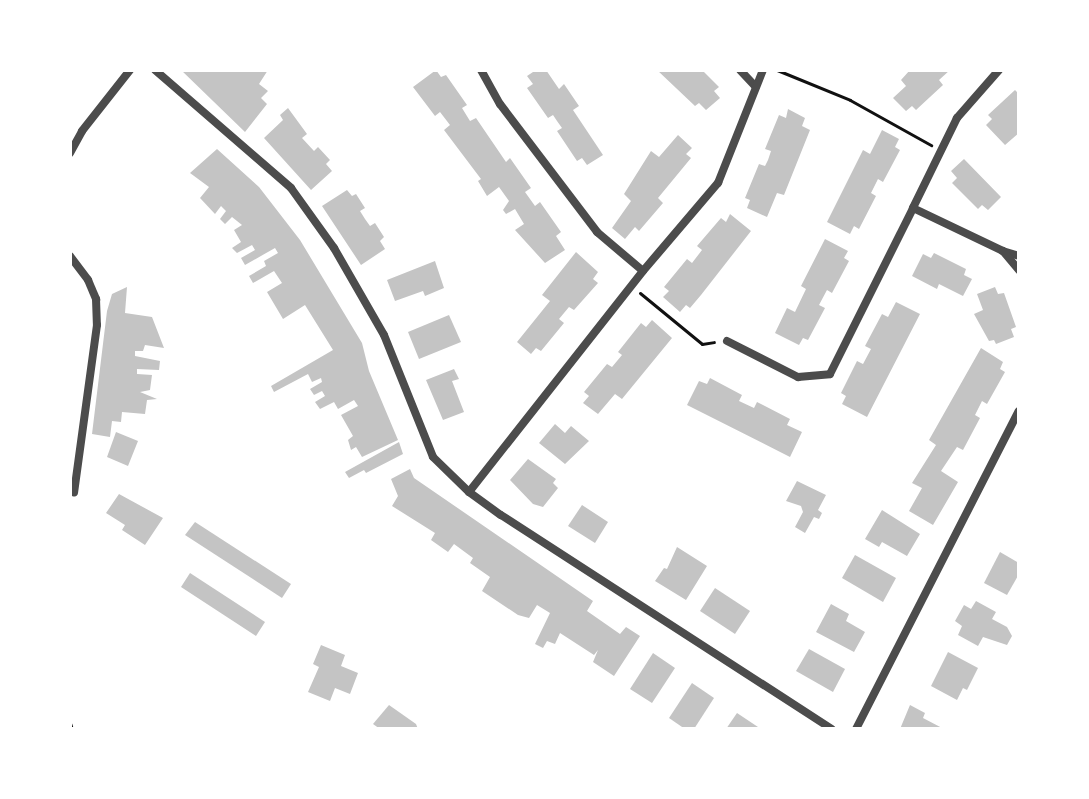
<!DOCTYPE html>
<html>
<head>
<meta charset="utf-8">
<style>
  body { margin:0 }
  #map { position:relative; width:1089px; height:799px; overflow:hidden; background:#fff; font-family:Montserrat,sans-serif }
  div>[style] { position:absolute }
  .building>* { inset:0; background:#c4c4c4 }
  .path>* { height:3px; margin:-1.5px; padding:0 1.5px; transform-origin:1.5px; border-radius:1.5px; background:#111 }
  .minor>* { height:8px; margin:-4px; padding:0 4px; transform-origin:4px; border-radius:4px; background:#4c4c4c }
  span { translate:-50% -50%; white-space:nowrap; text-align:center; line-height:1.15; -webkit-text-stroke:6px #fff; paint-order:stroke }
  .frame { position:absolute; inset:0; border:72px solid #fff; pointer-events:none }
</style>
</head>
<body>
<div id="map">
  <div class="building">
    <div style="clip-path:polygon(181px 70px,268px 70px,259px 84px,268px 91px,261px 98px,267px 104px,245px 132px)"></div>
    <div style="clip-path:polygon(436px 70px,441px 77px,446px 75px,467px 105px,462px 108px,470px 121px,476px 118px,506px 162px,510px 158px,531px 188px,525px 192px,535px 206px,540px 202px,561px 232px,556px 236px,565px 250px,545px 263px,515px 230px,524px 224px,515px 209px,506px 214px,503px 210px,509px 201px,499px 187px,487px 196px,478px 181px,481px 179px,444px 130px,450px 125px,440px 112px,435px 116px,413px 87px)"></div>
    <div style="clip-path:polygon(536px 70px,546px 70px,559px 89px,564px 84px,579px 106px,573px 110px,603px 155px,587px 165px,582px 158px,577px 161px,557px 131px,562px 128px,557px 121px,553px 115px,548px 118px,527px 88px,533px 84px,527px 76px)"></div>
    <div style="clip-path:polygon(657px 70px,702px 70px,719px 87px,714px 91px,720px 98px,706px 110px,699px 103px,695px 106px)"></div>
    <div style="clip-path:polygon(910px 70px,950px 70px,939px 80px,943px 85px,930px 97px,916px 110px,912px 106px,906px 111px,893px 98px,906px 86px,901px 80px)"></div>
    <div style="clip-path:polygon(1015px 90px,1019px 94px,1019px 133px,1005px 145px,986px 125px,992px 119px,988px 115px)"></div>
    <div style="clip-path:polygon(288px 108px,307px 134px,302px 138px,314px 151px,318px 147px,330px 160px,326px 164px,332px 171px,311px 190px,264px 138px,283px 120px,280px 115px)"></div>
    <div style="clip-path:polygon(788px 109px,805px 118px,802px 126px,810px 130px,784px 195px,777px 193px,767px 217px,747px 208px,750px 200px,745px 198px,759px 164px,765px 166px,768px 160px,771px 151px,765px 149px,779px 115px,786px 118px)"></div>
    <div style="clip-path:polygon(882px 130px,899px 139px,895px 147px,900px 150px,883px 182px,878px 179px,871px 193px,876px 196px,859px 229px,854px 226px,850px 234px,827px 222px,863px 150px,870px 154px)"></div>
    <div style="clip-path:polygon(678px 135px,692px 148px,686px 154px,691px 158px,658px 198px,663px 203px,639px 231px,635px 227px,625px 239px,612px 228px,631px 201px,624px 194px,651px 151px,659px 157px)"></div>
    <div style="clip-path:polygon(217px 149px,259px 187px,300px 240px,362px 343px,369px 371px,398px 440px,362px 457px,356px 447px,351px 450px,348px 440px,353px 436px,341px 415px,358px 406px,354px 400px,338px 409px,334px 402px,320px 409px,315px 402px,325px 396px,322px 391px,314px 395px,310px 389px,322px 382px,321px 378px,312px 382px,308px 374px,274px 392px,271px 386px,333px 350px,305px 305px,283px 319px,267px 292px,282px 283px,274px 271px,253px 283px,249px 276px,266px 266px,264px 261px,278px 253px,275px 248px,245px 265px,241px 258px,255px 250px,252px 245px,237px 253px,232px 248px,241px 242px,234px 230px,242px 225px,232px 217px,225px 224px,220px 219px,226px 211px,221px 206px,215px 214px,200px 198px,209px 187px,190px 173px)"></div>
    <div style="clip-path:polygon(964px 159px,1001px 197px,988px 210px,982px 205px,978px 209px,952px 183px,957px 178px,951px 171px)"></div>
    <div style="clip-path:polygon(347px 190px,352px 196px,356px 194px,365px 208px,360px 211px,365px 219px,370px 226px,375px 223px,384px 237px,380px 241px,385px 249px,361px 265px,322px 206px)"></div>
    <div style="clip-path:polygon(730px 214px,751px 231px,701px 295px,690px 308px,686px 305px,680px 312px,663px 297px,669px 291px,664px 287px,687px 259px,692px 263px,702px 250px,697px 246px,721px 218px,726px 222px)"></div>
    <div style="clip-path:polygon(825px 239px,848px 251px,844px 258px,849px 261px,832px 293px,827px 290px,819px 305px,825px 308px,808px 340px,803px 338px,799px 345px,775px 333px,787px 308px,795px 312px,806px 289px,801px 286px)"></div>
    <div style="clip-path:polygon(576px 252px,598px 272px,593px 279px,598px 283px,574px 310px,569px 307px,559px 319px,564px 323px,541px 351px,536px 348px,531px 354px,517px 342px,550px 301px,542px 295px)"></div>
    <div style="clip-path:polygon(934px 253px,966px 269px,964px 275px,972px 279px,963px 296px,939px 284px,937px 289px,912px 276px,923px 254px,931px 258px)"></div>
    <div style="clip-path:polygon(435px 261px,444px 288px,425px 296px,423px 291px,395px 301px,387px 280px)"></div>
    <div style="clip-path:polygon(127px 287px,125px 313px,152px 317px,164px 348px,145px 345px,143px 351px,135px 351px,135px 356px,160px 361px,159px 370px,137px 369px,137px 374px,152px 375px,150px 390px,140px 392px,157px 399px,147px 400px,145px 414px,122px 412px,121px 422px,112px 421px,110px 437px,92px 434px,107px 311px,112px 294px)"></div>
    <div style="clip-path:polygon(995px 287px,998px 294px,1004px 293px,1016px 327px,1011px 329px,1014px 337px,996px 344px,994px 340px,989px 341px,974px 314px,983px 310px,977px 294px)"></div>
    <div style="clip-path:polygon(896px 302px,920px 314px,867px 417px,842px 404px,846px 396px,841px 393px,857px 361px,863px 364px,871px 349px,865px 346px,882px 314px,888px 317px)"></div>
    <div style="clip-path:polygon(449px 315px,461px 342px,419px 359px,408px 332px)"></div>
    <div style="clip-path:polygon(652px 320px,672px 338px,622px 399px,615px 394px,598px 414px,583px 403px,589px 396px,584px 392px,607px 364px,612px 367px,622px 355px,618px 352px,641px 323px,646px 327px)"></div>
    <div style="clip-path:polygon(981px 348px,1003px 362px,1000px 369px,1005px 372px,987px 404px,982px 401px,975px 415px,980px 418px,963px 450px,957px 447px,941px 471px,958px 482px,933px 525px,909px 511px,922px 488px,912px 483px,936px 445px,929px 440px)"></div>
    <div style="clip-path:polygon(454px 369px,459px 379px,452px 381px,464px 412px,443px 420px,426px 380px)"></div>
    <div style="clip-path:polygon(710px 378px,742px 395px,739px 401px,754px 408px,757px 402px,790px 419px,787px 425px,802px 432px,790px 457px,687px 405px,699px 381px,707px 384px)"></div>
    <div style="clip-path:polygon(555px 424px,565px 433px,571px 426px,589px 441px,565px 464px,539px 443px)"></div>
    <div style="clip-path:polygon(116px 432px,138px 441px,128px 466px,107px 457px)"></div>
    <div style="clip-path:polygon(399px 442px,403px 454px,366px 473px,364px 470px,349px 478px,345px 472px)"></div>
    <div style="clip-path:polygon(528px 459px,556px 479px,553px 483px,558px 488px,543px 507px,533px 504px,510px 480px)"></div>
    <div style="clip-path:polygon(410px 469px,414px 478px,593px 601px,587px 611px,620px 634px,626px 627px,640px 636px,614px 676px,593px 662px,598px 650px,594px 655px,560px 633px,555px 644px,547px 641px,543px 648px,535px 644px,550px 613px,537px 605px,529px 618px,518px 615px,482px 591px,490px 577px,470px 563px,473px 558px,454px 544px,448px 552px,431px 540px,435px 533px,392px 506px,398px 496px,391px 479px)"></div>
    <div style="clip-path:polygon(797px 481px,826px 495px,818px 510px,822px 513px,819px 519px,814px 517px,805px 533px,795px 527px,803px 512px,801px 506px,786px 501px)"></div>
    <div style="clip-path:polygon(119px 494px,163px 518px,145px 545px,122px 530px,125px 525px,106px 513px)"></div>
    <div style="clip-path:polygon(582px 505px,608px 522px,595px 543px,568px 526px)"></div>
    <div style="clip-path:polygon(882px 510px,920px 534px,907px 556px,882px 542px,879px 547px,865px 539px)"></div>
    <div style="clip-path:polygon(195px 522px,291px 584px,282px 598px,185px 535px)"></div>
    <div style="clip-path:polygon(677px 547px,707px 566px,686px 600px,655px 581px,664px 568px,667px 569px)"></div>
    <div style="clip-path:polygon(1000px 552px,1019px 563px,1019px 574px,1007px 595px,984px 583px)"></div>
    <div style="clip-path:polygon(855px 555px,896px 578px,883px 602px,842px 578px)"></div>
    <div style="clip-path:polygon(190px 573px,265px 622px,256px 636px,181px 587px)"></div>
    <div style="clip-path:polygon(715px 588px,750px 611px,735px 634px,700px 611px)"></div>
    <div style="clip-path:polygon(976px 601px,996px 612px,992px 619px,1007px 627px,1012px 636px,1007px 645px,983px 637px,978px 646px,958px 635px,962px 626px,955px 621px,964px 605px,971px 609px)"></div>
    <div style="clip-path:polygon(831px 604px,849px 614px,846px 621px,865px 632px,854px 652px,816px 632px)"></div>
    <div style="clip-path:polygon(321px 645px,345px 655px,341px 666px,358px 673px,350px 694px,335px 688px,330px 701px,308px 692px,319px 667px,313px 664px)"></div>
    <div style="clip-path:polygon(809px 649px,845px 669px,833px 692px,796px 671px)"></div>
    <div style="clip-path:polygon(948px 652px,978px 668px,967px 690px,963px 688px,957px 700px,931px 686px)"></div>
    <div style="clip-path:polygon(653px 653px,675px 668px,652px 703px,630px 689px)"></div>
    <div style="clip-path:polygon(692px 683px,714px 698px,694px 729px,685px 729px,669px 718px)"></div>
    <div style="clip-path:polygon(389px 705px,416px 724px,418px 729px,380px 729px,373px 724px)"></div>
    <div style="clip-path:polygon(910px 705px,925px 713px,923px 718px,944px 729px,900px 729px)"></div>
    <div style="clip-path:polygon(737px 713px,761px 729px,726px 729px)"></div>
  </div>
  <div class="path">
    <div style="left:777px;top:70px;width:79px;rotate:22.3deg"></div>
    <div style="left:850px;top:100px;width:93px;rotate:29.1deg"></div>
    <div style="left:640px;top:293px;width:80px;rotate:39.4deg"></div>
    <div style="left:702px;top:344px;width:12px;rotate:-9deg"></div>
    <div style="left:70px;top:723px;width:6px;rotate:72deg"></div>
  </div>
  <div class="minor">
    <div style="left:155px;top:70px;width:180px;rotate:40.9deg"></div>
    <div style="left:291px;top:188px;width:74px;rotate:54.4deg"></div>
    <div style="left:334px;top:248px;width:100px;rotate:60.1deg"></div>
    <div style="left:384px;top:335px;width:131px;rotate:68.1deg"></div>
    <div style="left:433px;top:457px;width:50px;rotate:44.2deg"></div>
    <div style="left:469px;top:492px;width:39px;rotate:36deg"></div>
    <div style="left:501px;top:515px;width:394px;rotate:32.9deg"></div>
    <div style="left:481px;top:70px;width:39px;rotate:61deg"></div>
    <div style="left:500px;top:104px;width:161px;rotate:52.8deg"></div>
    <div style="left:597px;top:232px;width:60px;rotate:40.3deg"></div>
    <div style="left:740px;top:70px;width:23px;rotate:47deg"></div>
    <div style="left:999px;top:70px;width:64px;rotate:131.2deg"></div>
    <div style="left:957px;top:118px;width:100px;rotate:116.1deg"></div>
    <div style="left:913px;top:208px;width:100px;rotate:25.5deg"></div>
    <div style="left:70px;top:153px;width:25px;rotate:-61deg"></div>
    <div style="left:82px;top:131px;width:78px;rotate:-51.8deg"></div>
    <div style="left:70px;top:256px;width:30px;rotate:53deg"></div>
    <div style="left:88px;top:280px;width:21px;rotate:67deg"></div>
    <div style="left:96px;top:299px;width:26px;rotate:88deg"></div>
    <div style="left:97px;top:325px;width:169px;rotate:97.8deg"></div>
    <div style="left:1019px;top:256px;width:17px;rotate:-163deg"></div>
    <div style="left:1003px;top:251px;width:25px;rotate:50deg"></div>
    <div style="left:727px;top:341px;width:80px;rotate:26.9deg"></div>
    <div style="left:798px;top:377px;width:32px;rotate:-5deg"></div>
    <div style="left:830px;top:374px;width:186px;rotate:-63.4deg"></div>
    <div style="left:469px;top:492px;width:281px;rotate:-51.8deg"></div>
    <div style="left:643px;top:271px;width:116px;rotate:-49.6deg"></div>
    <div style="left:718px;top:183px;width:122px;rotate:-68.3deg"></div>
    <div style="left:856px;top:729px;width:357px;rotate:-62.9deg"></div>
  </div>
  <div class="frame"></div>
</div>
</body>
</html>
